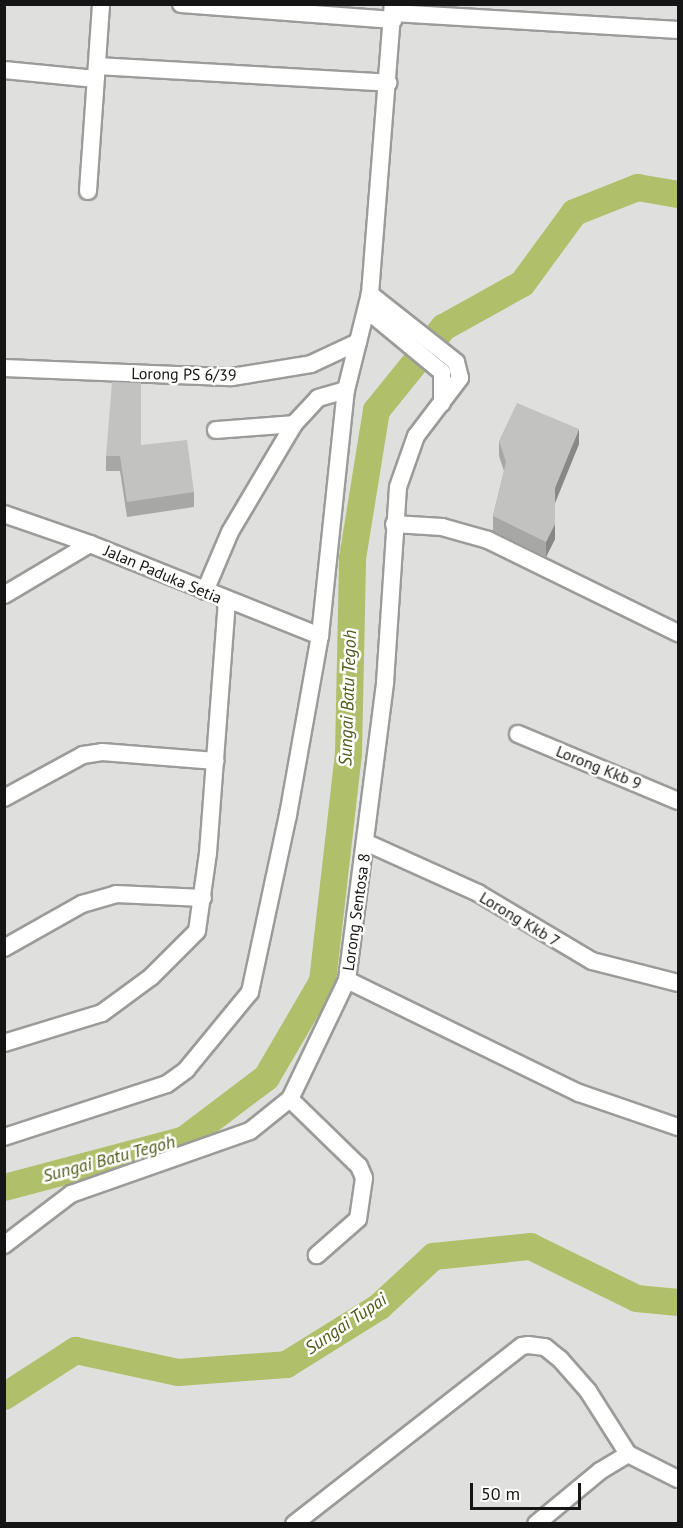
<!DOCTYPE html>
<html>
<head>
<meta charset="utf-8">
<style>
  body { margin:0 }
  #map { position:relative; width:683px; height:1528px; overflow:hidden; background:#dfe0dd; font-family:"PT Sans",sans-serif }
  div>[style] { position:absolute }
  .river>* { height:27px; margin:-13.5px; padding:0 13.5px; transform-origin:13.5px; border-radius:13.5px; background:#b0bf69 }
  .roads { filter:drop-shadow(2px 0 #9b9c99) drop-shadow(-2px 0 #9b9c99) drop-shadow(0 2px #9b9c99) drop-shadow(0 -2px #9b9c99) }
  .minor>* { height:16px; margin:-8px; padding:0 8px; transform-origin:8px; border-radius:8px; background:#fff }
  .wall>* { inset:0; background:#a7a8a5 }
  .shaded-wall>* { inset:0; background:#888886 }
  .building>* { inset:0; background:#c2c3c0 }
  span { translate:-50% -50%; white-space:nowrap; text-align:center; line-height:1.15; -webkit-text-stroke:5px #fffffe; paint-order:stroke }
  .street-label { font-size:16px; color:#141514 }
  .water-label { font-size:18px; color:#515a1b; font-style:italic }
  .frame { position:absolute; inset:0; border:6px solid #141514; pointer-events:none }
  .scale { position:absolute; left:470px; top:1483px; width:111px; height:27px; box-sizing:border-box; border:3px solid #141514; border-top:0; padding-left:8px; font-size:18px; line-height:21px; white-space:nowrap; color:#141514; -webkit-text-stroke:4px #fffffe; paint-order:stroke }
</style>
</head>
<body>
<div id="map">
  <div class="river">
    <div style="left:4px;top:1187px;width:186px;rotate:-14.9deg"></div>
    <div style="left:184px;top:1139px;width:103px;rotate:-37.1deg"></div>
    <div style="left:266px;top:1077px;width:111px;rotate:-59.7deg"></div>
    <div style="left:322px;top:981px;width:229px;rotate:-83.5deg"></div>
    <div style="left:348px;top:753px;width:195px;rotate:-88.8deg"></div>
    <div style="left:352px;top:558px;width:150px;rotate:-80.8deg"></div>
    <div style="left:376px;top:410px;width:107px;rotate:-51.1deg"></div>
    <div style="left:443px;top:327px;width:90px;rotate:-29.1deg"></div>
    <div style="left:522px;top:283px;width:88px;rotate:-53.8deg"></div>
    <div style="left:574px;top:212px;width:68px;rotate:-21.6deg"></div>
    <div style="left:637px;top:187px;width:42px;rotate:9.7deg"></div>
    <div style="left:4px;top:1396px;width:85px;rotate:-32.9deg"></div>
    <div style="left:75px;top:1350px;width:105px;rotate:12.1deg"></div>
    <div style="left:178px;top:1372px;width:108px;rotate:-4.2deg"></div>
    <div style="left:286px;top:1364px;width:110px;rotate:-31.9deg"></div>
    <div style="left:379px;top:1306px;width:74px;rotate:-42.8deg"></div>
    <div style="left:433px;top:1256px;width:98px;rotate:-5.9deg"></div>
    <div style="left:530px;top:1246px;width:118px;rotate:26.1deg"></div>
    <div style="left:636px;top:1298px;width:42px;rotate:5.4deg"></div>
  </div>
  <div class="roads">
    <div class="minor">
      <div style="left:181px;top:4px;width:213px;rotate:4.3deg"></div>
      <div style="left:393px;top:13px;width:286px;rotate:3.4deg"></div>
      <div style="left:97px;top:66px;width:292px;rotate:3.3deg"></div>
      <div style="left:4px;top:70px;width:92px;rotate:5.6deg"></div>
      <div style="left:88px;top:191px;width:187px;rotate:-86deg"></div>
      <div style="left:367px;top:310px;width:97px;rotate:39.6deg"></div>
      <div style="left:442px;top:372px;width:31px;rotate:90deg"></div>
      <div style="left:4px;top:368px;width:228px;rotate:2.3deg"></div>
      <div style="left:232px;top:377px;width:80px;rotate:-9.3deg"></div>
      <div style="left:311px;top:364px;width:52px;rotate:-25.1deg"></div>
      <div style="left:216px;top:430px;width:78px;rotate:-4.4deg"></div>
      <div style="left:4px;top:514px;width:91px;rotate:19.2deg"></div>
      <div style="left:90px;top:544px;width:248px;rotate:21.8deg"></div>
      <div style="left:394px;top:524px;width:48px;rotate:3.6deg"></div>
      <div style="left:442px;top:527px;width:48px;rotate:15.8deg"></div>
      <div style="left:488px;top:540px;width:212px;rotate:26.1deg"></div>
      <div style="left:205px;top:591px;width:64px;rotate:-67deg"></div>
      <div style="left:230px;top:532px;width:126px;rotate:-59.3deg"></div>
      <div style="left:294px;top:424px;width:35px;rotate:-47deg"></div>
      <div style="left:318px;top:398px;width:29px;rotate:-16deg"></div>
      <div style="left:4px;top:595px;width:100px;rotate:-30.7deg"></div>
      <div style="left:518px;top:734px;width:173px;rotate:22.7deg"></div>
      <div style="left:4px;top:798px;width:90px;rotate:-28.6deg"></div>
      <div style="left:83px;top:755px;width:19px;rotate:-9deg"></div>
      <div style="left:102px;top:752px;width:114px;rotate:4.5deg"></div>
      <div style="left:365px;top:842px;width:124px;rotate:24.3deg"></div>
      <div style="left:478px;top:893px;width:133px;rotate:30.8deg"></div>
      <div style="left:592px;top:961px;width:89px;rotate:14.3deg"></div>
      <div style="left:4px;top:948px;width:90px;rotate:-29.4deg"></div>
      <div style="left:82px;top:904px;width:35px;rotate:-16deg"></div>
      <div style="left:116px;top:894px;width:87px;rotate:2.6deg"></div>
      <div style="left:347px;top:980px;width:258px;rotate:26deg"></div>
      <div style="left:579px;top:1093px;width:105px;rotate:19deg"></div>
      <div style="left:4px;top:1043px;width:102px;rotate:-17deg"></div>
      <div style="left:102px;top:1013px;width:61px;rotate:-36.3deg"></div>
      <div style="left:151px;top:977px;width:65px;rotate:-45deg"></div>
      <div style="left:197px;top:931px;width:79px;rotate:-82deg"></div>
      <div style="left:208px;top:853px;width:253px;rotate:-85.7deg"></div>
      <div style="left:290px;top:1099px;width:96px;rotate:44.2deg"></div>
      <div style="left:359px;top:1166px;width:13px;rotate:67deg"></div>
      <div style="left:364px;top:1178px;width:41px;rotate:98.3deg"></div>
      <div style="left:358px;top:1219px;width:55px;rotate:138.7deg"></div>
      <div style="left:4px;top:1137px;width:171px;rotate:-18deg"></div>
      <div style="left:167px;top:1084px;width:24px;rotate:-36deg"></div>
      <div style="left:186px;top:1070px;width:101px;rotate:-50.6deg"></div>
      <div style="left:250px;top:992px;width:181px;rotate:-77.9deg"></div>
      <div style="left:288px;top:815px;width:182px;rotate:-79.9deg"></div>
      <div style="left:320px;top:636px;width:247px;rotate:-84deg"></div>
      <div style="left:346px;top:390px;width:99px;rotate:-76deg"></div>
      <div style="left:370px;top:294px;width:291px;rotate:-85.5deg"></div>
      <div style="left:4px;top:1245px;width:84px;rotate:-37.3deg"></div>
      <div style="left:71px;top:1194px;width:190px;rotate:-19.4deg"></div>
      <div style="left:250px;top:1131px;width:51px;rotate:-38.7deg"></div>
      <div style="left:290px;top:1099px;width:132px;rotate:-64.4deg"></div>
      <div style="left:347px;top:980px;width:299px;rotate:-82.7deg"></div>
      <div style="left:385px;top:683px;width:196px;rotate:-86.2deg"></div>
      <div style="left:398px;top:487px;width:54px;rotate:-70.6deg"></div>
      <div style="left:416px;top:436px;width:73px;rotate:-52.8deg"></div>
      <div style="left:460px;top:378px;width:16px;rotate:-104deg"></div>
      <div style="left:456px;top:362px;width:110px;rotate:-141.7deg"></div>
      <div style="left:294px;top:1524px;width:289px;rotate:-38deg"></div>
      <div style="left:522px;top:1346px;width:6px;rotate:-9deg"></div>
      <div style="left:528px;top:1345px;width:17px;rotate:7deg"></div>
      <div style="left:545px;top:1347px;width:19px;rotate:39deg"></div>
      <div style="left:560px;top:1359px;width:43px;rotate:48.8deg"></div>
      <div style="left:588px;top:1391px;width:75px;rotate:57.6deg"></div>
      <div style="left:628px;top:1454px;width:56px;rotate:26.6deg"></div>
      <div style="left:536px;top:1524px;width:83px;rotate:-39.6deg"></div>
      <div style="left:600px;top:1471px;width:33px;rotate:-31deg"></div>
    </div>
  </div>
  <div class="wall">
    <div style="clip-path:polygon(499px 441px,579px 444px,555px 503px,555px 539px,546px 557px,493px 531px,493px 516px,504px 471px,499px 456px)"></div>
    <div style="clip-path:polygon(141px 445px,194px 492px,194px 507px,127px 517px,120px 471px,106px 471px,106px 456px)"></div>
  </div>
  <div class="shaded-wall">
    <div style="clip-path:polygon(579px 429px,579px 444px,555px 503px,555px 488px)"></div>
    <div style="clip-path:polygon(555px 524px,555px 539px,546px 557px,546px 542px)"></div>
  </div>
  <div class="building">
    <div style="clip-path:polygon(112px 382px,141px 383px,141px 445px,187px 440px,194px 492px,127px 502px,120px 456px,106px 456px)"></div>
    <div style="clip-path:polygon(517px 403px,579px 429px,555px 488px,555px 524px,546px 542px,493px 516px,506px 462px,499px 441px)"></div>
  </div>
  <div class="street-label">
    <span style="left:184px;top:374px;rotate:1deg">Lorong PS 6/39</span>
    <span style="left:163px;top:574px;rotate:23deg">Jalan Paduka Setia</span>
    <span style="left:599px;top:767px;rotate:22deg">Lorong Kkb 9</span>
    <span style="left:356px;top:912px;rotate:-82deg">Lorong Sentosa 8</span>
    <span style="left:520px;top:919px;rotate:31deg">Lorong Kkb 7</span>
  </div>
  <div class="water-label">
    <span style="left:348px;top:698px;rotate:-88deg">Sungai Batu Tegoh</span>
    <span style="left:109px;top:1159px;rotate:-15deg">Sungai Batu Tegoh</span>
    <span style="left:346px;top:1324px;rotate:-34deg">Sungai Tupai</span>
  </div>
  <div class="frame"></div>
  <div class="scale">50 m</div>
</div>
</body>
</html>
